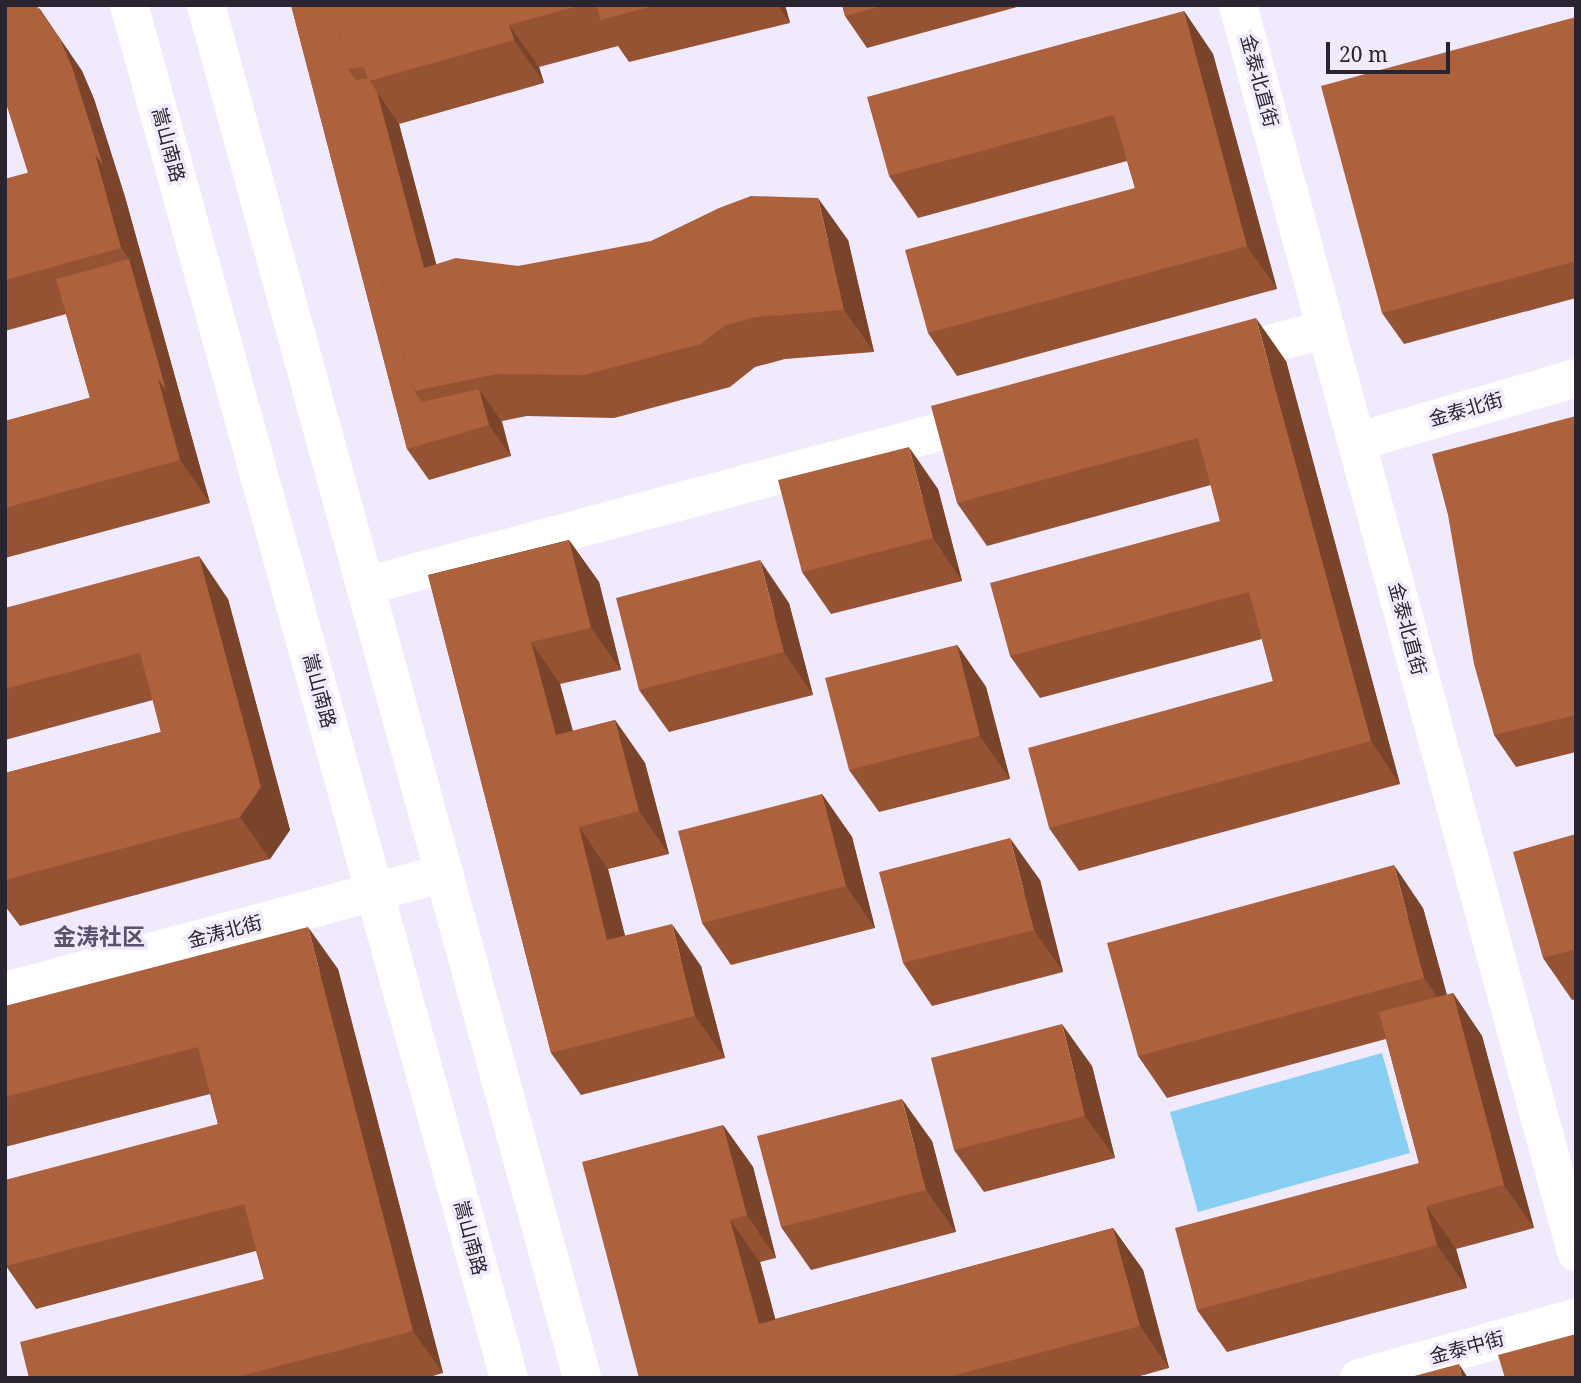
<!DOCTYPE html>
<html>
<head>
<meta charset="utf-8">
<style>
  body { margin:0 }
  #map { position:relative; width:1581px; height:1383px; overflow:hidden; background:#f1eafd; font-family:"Noto Serif","Noto Sans SC",serif }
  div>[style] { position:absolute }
  .water>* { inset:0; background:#88cff4 }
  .minor>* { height:38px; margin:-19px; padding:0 19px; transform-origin:19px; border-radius:19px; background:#fff }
  .tertiary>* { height:38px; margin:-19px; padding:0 19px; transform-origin:19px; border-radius:19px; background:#fff }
  .wall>* { inset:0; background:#955334 }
  .shaded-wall>* { inset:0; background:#79442a }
  .building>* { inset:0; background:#ad613c }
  span { translate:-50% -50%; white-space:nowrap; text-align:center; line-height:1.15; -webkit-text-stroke:7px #f1eafd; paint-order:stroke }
  .street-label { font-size:19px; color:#292430 }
  .quarter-label { font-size:23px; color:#5c516b; font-weight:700 }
  .frame { position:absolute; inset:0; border:7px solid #292430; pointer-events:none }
  .scale { position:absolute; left:1326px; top:42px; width:124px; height:32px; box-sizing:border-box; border:4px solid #292430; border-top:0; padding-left:9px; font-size:21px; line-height:24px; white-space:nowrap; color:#292430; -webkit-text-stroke:5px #f1eafd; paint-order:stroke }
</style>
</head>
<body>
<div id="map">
  <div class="water">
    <div style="clip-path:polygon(1382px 1053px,1410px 1153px,1198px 1212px,1170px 1112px)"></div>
  </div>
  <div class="minor">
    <div style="left:1238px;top:5px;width:1292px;rotate:74.83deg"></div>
    <div style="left:1222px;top:357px;width:108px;rotate:-15.1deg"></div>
    <div style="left:1356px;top:442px;width:229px;rotate:-16.2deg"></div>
    <div style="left:365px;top:586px;width:645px;rotate:-15.01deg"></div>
    <div style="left:5px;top:991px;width:455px;rotate:-15deg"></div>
    <div style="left:1359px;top:1378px;width:225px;rotate:-15.5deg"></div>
  </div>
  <div class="tertiary">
    <div style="left:129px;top:5px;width:1425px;rotate:74.53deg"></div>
    <div style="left:206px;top:5px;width:1424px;rotate:74.68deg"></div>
  </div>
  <div class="wall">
    <div style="clip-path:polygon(291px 5px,785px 5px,790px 23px,629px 62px,618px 46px,539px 67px,544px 83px,399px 124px,436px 264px,518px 266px,848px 240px,874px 352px,785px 359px,755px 367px,730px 387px,614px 418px,527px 416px,502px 421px,511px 456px,429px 480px,407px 449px)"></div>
    <div style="clip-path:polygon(842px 5px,1024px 5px,867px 48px,845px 16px)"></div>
    <div style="clip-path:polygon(39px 8px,82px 71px,94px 99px,125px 197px,210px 503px,5px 558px,5px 421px,90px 398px,66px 314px,5px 331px,5px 179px,28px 173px)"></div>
    <div style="clip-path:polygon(1184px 11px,1213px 54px,1277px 289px,957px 376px,928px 333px,1135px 188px,1127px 161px,918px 218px,889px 176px)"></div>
    <div style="clip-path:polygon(1576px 17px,1576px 298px,1404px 344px,1382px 313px)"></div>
    <div style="clip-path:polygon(1286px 361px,1400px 784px,1079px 871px,1049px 828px,1273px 681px,1262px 639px,1040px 698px,1010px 656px,1220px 521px,1211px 485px,987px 546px,957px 503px)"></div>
    <div style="clip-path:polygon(1576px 416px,1576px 752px,1516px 767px,1494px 735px)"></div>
    <div style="clip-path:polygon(938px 489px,962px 581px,831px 614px,802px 572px)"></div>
    <div style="clip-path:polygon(569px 540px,599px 582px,621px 670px,560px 684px,573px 731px,615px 720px,645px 763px,669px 854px,608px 869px,625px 936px,701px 966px,725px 1058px,581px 1095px,551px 1053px,428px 575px)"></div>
    <div style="clip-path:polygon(228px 599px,290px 830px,270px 859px,20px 926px,5px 906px,5px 773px,161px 732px,153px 700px,5px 740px,5px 608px)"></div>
    <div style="clip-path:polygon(789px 603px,813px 695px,669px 732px,639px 690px)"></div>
    <div style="clip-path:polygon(957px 645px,986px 687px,1010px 779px,879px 812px,849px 770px)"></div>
    <div style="clip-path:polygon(822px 794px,852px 837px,875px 928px,731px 965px,702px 923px)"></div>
    <div style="clip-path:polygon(1576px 834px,1576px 999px,1572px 1000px,1543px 958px)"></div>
    <div style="clip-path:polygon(1040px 880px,1063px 972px,932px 1006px,903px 963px)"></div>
    <div style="clip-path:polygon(1423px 908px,1447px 995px,1453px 993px,1482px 1036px,1534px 1228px,1456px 1249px,1467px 1288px,1227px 1352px,1197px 1310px,1419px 1163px,1386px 1039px,1167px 1098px,1138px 1056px)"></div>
    <div style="clip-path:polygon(338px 969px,443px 1373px,426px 1378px,29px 1378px,264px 1279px,256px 1251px,36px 1309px,6px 1266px,218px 1124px,210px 1094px,5px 1147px,5px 1006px)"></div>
    <div style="clip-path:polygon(1092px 1066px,1115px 1158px,984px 1192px,954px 1150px)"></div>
    <div style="clip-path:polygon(723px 1125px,753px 1167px,776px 1258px,760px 1262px,775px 1319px,1113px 1228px,1143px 1270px,1169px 1368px,1133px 1378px,639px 1378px)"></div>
    <div style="clip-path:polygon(932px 1141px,956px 1232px,811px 1270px,781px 1227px)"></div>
  </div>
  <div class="shaded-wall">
    <div style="clip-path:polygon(778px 5px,785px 5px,790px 23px)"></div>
    <div style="clip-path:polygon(39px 8px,82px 71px,94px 99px,125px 197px,103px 165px)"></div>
    <div style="clip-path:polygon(1184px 11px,1213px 54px,1277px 289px,1247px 246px)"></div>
    <div style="clip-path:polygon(509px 25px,539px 67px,544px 83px,514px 40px)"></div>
    <div style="clip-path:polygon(377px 92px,399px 124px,449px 312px,427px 280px)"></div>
    <div style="clip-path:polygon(95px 154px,125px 197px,210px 503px,180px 460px,158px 379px,129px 259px,121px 248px)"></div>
    <div style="clip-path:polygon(818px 198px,848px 240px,874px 352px,844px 310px)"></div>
    <div style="clip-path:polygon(1256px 318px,1286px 361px,1400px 784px,1371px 741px)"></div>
    <div style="clip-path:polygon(479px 389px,501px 421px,511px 456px,489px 425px)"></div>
    <div style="clip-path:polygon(909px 447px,938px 489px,962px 581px,933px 538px)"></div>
    <div style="clip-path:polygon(569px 540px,599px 582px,621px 670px,591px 628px)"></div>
    <div style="clip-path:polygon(199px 556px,228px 599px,290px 830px,270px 859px,240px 817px)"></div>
    <div style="clip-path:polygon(760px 560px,789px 603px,813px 695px,784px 652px)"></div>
    <div style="clip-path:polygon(531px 642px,560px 684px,585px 778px,556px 735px)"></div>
    <div style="clip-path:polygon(957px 645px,986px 687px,1010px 779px,980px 736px)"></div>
    <div style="clip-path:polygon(615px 720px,645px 763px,669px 854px,639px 811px)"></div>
    <div style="clip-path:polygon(822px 794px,852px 837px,875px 928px,846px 886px)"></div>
    <div style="clip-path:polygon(579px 827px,608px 869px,637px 983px,607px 940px)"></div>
    <div style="clip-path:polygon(1010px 838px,1040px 880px,1063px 972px,1034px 930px)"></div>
    <div style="clip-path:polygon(1394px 865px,1423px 908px,1454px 1021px,1424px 978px)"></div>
    <div style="clip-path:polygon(672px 924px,701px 966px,725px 1058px,695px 1016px)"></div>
    <div style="clip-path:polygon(308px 927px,338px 969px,443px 1373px,413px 1331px)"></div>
    <div style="clip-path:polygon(1453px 993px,1482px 1036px,1534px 1228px,1504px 1185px)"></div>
    <div style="clip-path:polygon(1062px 1024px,1092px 1066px,1115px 1158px,1085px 1116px)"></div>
    <div style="clip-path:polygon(902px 1099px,932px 1141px,956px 1232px,926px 1190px)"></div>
    <div style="clip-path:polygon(723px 1125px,753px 1167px,776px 1258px,747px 1215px)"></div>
    <div style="clip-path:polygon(1426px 1206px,1456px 1249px,1467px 1288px,1437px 1245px)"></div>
    <div style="clip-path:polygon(730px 1220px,760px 1262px,788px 1366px,759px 1324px)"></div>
    <div style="clip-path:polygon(1113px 1228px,1143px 1270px,1169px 1368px,1140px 1326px)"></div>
    <div style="clip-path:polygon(1459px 1364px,1468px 1378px,1462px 1378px)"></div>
  </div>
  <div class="building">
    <div style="clip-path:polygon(5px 5px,36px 5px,60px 39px,72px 67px,103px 165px,95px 154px,28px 173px,5px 100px)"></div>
    <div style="clip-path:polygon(291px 5px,333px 5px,348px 69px,356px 80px,368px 78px,377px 92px,424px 268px,382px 281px,414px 391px,422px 402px,479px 389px,489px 425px,407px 449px)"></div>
    <div style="clip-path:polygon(333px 5px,582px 5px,509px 25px,514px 40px,369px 81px,364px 67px,348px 69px)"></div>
    <div style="clip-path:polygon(597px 5px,658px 5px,600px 20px)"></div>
    <div style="clip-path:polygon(842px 5px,885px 5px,845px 16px)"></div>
    <div style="clip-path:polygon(1184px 11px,1247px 246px,928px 333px,905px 250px,1135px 188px,1114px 115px,889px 176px,867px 97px)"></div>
    <div style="clip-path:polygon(1576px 17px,1576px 261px,1382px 313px,1321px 86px)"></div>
    <div style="clip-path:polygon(95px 154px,121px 248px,5px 280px,5px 179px)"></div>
    <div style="clip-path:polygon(751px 196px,818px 198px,844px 310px,756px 317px,726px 325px,701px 344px,584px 375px,497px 374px,414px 391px,382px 281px,456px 258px,518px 266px,651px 241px,719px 208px)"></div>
    <div style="clip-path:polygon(129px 259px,166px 390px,158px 379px,90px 398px,56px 279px)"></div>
    <div style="clip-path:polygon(1256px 318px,1371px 741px,1049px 828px,1028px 748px,1273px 681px,1249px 592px,1010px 656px,990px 583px,1220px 521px,1198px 438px,957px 503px,931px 406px)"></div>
    <div style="clip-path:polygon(158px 379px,180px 460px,5px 508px,5px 421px)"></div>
    <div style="clip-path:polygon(1576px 416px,1576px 715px,1494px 735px,1474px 664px,1448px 515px,1432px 454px)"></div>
    <div style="clip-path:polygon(909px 447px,933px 538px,802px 572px,778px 480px)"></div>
    <div style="clip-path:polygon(569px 540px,591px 628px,531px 642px,556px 735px,615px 720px,639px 811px,579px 827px,607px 940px,672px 924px,695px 1016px,551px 1053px,428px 575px)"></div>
    <div style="clip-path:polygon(199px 556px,261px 787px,240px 817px,5px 880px,5px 773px,161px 732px,140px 653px,5px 689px,5px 608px)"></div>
    <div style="clip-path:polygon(760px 560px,784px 652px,639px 690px,616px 598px)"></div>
    <div style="clip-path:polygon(957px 645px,980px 736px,849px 770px,825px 678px)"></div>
    <div style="clip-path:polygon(822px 794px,846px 886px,702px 923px,678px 831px)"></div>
    <div style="clip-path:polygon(1576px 834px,1576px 949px,1543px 958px,1513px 852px)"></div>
    <div style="clip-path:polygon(1010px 838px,1034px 930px,903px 963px,879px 872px)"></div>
    <div style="clip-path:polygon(1394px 865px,1424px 978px,1138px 1056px,1107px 943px)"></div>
    <div style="clip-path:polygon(308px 927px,413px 1331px,233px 1378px,29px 1378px,20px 1342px,264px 1279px,244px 1204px,6px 1266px,5px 1180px,218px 1124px,198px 1047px,5px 1097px,5px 1006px)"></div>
    <div style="clip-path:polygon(1453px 993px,1504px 1185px,1426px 1206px,1437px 1245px,1197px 1310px,1175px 1228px,1419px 1163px,1379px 1012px)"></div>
    <div style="clip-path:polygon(1062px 1024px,1085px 1116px,954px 1150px,931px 1058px)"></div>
    <div style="clip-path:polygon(902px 1099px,926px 1190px,781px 1227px,757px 1136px)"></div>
    <div style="clip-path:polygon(723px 1125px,747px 1215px,730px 1220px,759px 1324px,1113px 1228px,1140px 1326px,945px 1378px,639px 1378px,582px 1162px)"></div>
    <div style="clip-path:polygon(1576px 1334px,1576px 1378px,1505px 1378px,1498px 1355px)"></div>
    <div style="clip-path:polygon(1459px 1364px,1462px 1378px,1407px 1378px)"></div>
  </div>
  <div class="street-label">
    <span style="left:1259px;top:81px;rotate:75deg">金泰北直街</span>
    <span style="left:168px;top:145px;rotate:75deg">嵩山南路</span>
    <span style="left:1466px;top:410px;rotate:-16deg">金泰北街</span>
    <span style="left:1407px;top:629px;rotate:75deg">金泰北直街</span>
    <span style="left:319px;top:691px;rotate:75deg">嵩山南路</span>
    <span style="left:225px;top:932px;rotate:-15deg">金涛北街</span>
    <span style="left:470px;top:1238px;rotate:75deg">嵩山南路</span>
    <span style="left:1467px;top:1348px;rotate:-15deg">金泰中街</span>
  </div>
  <div class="quarter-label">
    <span style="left:99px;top:936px">金涛社区</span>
  </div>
  <div class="frame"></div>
  <div class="scale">20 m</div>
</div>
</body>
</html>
